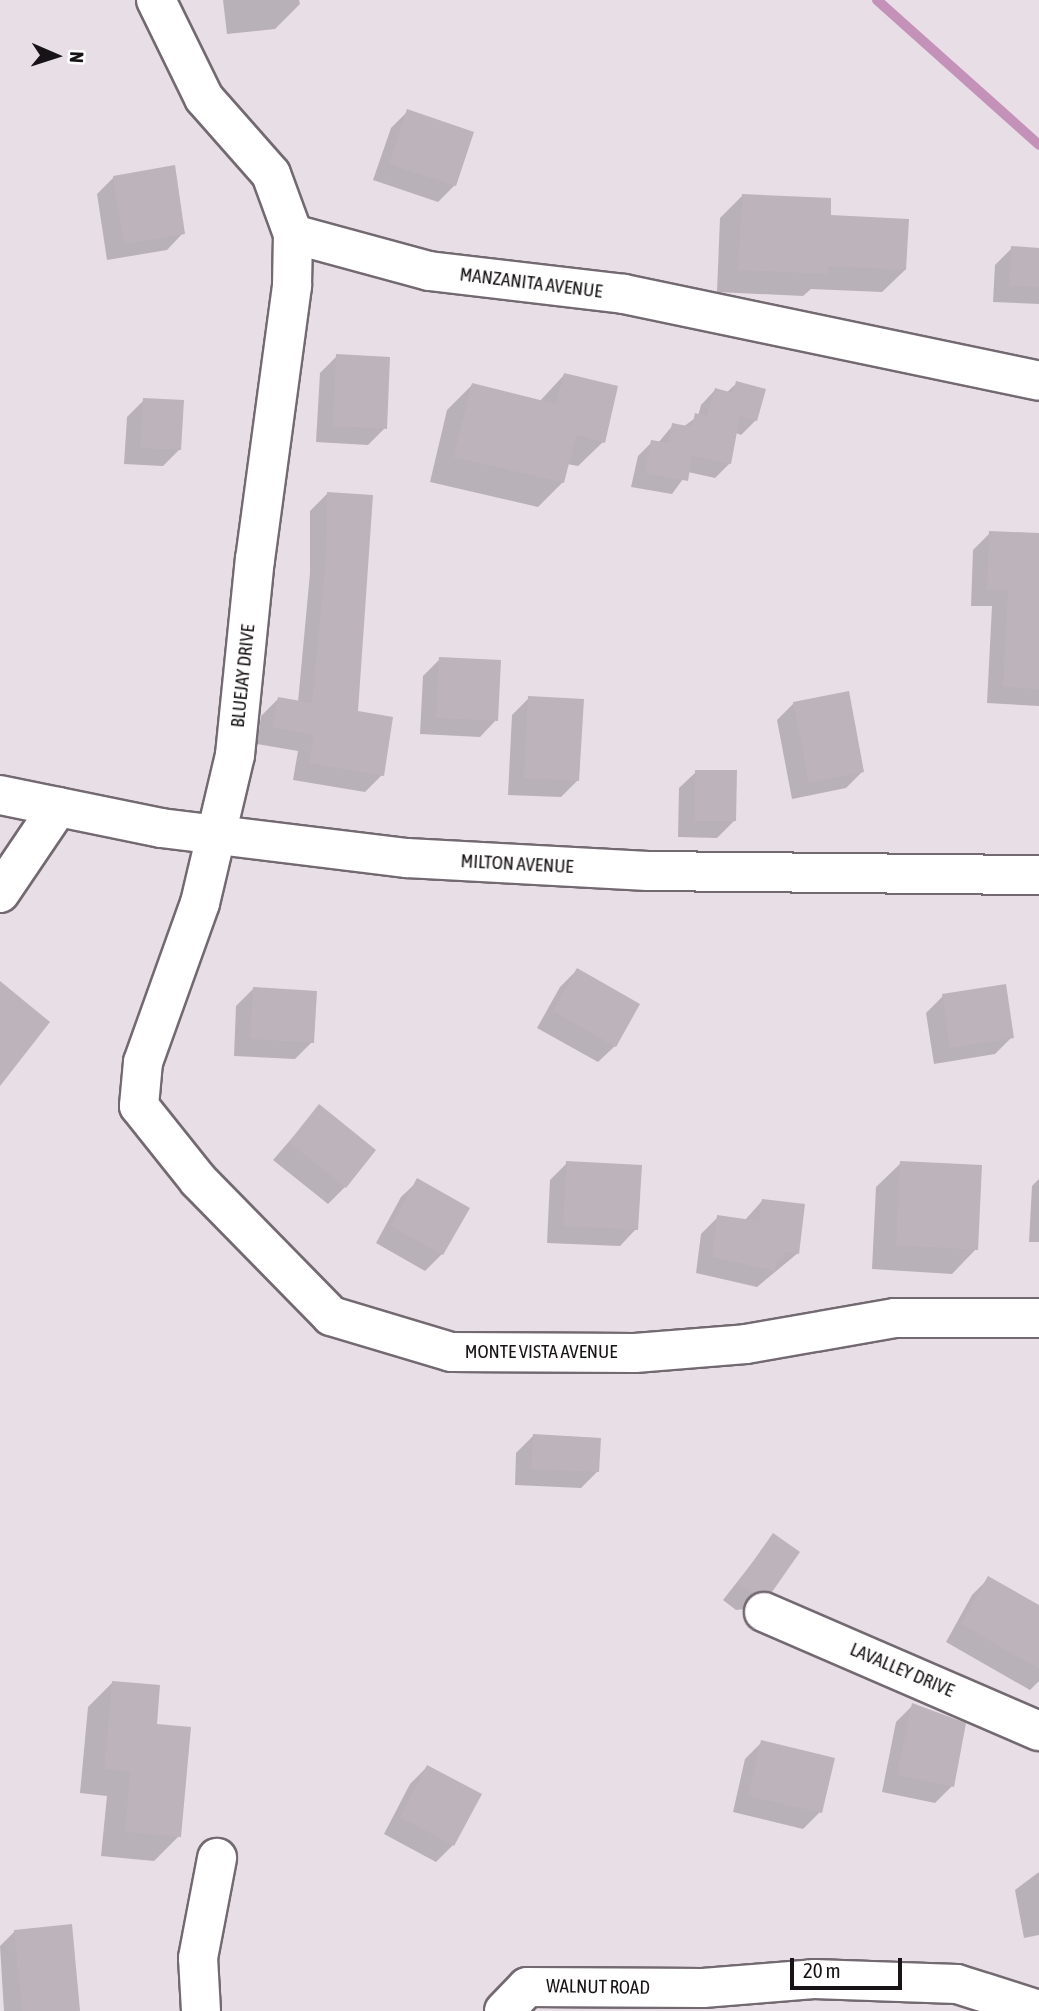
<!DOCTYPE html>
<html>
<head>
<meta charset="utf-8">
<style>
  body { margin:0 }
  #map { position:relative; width:1039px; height:2011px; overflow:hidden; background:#e8dee6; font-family:"Asap Condensed",sans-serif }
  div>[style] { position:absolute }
  .shadow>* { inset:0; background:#0003 }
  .stream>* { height:10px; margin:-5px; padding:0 5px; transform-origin:5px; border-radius:5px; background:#c492b9 }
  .building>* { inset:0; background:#bdb3ba }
  .roads { filter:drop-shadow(2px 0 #736a71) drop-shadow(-2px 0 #736a71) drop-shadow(0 2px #736a71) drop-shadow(0 -2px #736a71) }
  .street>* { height:38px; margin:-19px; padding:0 19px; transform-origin:19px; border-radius:19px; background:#fff }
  span { translate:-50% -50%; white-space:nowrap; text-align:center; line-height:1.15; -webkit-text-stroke:5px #fff; paint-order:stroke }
  .street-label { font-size:19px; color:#171316 }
  .north { position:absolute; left:21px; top:21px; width:70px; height:70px; -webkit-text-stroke:5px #fff; paint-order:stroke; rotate:93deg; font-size:19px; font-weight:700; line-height:28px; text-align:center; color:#171316 }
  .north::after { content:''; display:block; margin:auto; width:24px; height:32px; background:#171316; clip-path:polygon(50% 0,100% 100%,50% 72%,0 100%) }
  .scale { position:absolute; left:790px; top:1958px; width:112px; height:32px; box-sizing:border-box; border:4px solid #171316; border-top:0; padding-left:9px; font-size:21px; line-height:24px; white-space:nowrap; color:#171316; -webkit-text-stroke:5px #fff; paint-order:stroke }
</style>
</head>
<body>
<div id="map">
  <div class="shadow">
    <div style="clip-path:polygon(223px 0,299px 0,300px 4px,275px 29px,227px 34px)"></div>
    <div style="clip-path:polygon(408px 111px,455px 185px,438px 202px,373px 180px,391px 128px)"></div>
    <div style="clip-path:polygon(114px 177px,183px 233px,167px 250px,107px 260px,97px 194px)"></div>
    <div style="clip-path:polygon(743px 195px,829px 217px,905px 270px,882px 292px,811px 289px,803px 296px,717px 292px,720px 218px)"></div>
    <div style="clip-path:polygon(1012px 248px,1039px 250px,1039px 304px,993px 302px,995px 265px)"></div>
    <div style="clip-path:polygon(337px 356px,385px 428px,368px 445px,316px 442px,320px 373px)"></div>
    <div style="clip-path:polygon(564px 375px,603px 442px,578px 466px,567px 464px,563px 482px,538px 507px,430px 482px,447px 410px,472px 385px,539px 402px)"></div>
    <div style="clip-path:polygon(737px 383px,756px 420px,741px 435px,736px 433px,730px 463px,715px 478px,688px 472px,672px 494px,631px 487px,638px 456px,652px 442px,658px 443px,673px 425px,683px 427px,698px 416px,701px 405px,715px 390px,726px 393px)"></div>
    <div style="clip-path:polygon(144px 400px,180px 449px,163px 466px,124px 464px,127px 417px)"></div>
    <div style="clip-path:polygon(327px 494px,356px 712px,382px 775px,365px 792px,293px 780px,298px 751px,257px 744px,261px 716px,278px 699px,298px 702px,310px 573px,310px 511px)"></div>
    <div style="clip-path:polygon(990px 533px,1039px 535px,1039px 706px,987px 703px,992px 606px,971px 606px,973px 550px)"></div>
    <div style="clip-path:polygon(440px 659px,496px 720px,480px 737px,420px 734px,423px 676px)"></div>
    <div style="clip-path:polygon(529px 698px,578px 780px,561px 797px,508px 795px,512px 715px)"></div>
    <div style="clip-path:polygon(794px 703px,863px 771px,846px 788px,792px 799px,777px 720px)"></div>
    <div style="clip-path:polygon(696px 772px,734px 821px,717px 838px,678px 837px,679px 788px)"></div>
    <div style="clip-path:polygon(577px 970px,615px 1046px,598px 1062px,537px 1028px,560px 987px)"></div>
    <div style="clip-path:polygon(253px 989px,312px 1042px,295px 1059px,234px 1056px,236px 1006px)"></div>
    <div style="clip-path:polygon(943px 996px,1012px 1037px,995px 1054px,934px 1064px,926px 1013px)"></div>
    <div style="clip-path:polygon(319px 1107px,345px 1187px,328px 1204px,273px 1160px)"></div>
    <div style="clip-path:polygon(567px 1163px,636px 1229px,620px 1246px,547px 1243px,550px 1180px)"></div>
    <div style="clip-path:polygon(901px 1163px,976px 1249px,952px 1274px,872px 1269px,876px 1187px)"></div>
    <div style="clip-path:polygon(1039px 1179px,1039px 1242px,1029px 1242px,1032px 1186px)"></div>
    <div style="clip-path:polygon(418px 1181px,442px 1254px,425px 1271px,376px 1243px,401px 1197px)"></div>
    <div style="clip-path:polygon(762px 1201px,798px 1253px,757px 1287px,696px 1273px,701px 1234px,718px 1217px,745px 1220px)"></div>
    <div style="clip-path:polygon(533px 1436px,598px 1471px,581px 1488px,515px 1485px,516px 1453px)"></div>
    <div style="clip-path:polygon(774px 1535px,771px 1591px,754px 1608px,736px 1610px,723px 1600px)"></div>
    <div style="clip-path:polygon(989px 1578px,1039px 1607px,1039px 1681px,1030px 1690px,946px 1642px,972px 1595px)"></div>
    <div style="clip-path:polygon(113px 1682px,155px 1725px,179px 1836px,154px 1861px,101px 1856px,107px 1796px,80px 1793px,88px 1707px)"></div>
    <div style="clip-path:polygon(913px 1705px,952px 1786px,935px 1803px,882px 1792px,896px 1722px)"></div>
    <div style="clip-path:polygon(762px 1742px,820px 1812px,803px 1829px,733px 1812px,745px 1759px)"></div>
    <div style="clip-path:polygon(427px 1767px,453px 1845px,436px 1862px,384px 1834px,410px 1784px)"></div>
    <div style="clip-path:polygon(1039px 1872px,1039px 1935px,1024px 1938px,1015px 1890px)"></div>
    <div style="clip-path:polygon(15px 1931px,78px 2011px,4px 2011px,0 1946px)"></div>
  </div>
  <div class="stream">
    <div style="left:877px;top:0;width:217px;rotate:41.8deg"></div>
  </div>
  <div class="building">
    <div style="clip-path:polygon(407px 109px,474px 132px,456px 186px,389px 164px)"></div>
    <div style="clip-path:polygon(175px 165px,185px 234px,124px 244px,113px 176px)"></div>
    <div style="clip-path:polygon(742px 194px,831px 198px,831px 215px,909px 219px,906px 270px,828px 266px,827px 274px,738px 270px)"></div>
    <div style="clip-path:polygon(1011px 246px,1039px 248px,1039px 287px,1009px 286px)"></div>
    <div style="clip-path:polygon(336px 354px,390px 357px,387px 429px,333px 426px)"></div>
    <div style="clip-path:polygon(564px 373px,618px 386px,605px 443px,576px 435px,564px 483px,453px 457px,472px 383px,556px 404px)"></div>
    <div style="clip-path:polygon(736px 381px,766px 389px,757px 421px,740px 416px,731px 464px,692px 456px,688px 481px,645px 473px,651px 440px,669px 443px,672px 423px,692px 427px,695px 413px,707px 416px,715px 388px,733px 393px)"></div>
    <div style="clip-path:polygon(143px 398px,184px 400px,181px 450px,140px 448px)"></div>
    <div style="clip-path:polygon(327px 492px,373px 495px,358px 711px,393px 717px,384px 776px,309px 763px,314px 735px,272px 727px,278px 697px,312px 703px,326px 555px)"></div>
    <div style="clip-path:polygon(989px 531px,1039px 533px,1039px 689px,1003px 687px,1008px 590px,987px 589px)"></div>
    <div style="clip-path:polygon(439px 657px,501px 660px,498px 721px,436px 718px)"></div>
    <div style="clip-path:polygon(849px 691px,864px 772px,809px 783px,793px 702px)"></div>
    <div style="clip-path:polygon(528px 696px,584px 699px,579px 781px,524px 778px)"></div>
    <div style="clip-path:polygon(695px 770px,737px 770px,736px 821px,695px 821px)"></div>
    <div style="clip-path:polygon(577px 968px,640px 1004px,616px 1047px,553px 1011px)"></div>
    <div style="clip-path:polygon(0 981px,50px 1022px,0 1086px)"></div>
    <div style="clip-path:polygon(1006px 984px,1014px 1038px,950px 1048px,942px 994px)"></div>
    <div style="clip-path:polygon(253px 987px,317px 991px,314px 1043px,250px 1039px)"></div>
    <div style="clip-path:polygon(319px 1104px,376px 1150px,346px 1188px,289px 1142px)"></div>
    <div style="clip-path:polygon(566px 1161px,642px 1165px,638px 1230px,563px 1226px)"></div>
    <div style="clip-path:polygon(900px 1161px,982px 1165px,978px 1250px,896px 1245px)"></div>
    <div style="clip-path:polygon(417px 1178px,470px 1208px,443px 1255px,391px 1226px)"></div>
    <div style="clip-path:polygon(762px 1199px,805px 1204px,799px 1254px,784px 1252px,783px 1260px,777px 1259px,775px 1271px,712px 1257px,717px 1215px,759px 1221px)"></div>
    <div style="clip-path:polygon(533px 1434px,601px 1438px,599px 1472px,531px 1469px)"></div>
    <div style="clip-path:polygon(773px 1533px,800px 1552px,772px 1592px,753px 1593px,738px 1583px)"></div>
    <div style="clip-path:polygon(988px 1576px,1039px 1605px,1039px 1669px,961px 1624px)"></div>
    <div style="clip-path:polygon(112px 1681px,160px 1685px,157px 1724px,191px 1727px,181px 1837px,125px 1832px,130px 1772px,104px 1769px)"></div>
    <div style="clip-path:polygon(912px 1703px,966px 1723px,954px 1787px,897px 1775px)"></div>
    <div style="clip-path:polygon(761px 1740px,835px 1758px,822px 1813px,748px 1796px)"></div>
    <div style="clip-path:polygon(427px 1765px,482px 1794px,454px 1846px,400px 1817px)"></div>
    <div style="clip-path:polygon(72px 1924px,80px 2011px,22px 2011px,14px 1930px)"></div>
  </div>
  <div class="roads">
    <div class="street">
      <div style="left:156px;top:0;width:109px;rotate:63.9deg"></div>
      <div style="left:204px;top:98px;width:101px;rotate:48.6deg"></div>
      <div style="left:271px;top:174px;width:64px;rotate:69.9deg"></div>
      <div style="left:293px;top:234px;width:141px;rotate:15.2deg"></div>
      <div style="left:429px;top:271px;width:196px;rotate:6.7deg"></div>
      <div style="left:624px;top:294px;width:424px;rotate:11.8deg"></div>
      <div style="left:293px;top:234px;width:52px;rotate:91.1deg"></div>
      <div style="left:292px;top:286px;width:275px;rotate:97.7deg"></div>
      <div style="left:255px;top:558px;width:198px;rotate:95.8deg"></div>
      <div style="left:235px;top:755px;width:152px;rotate:103.3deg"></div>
      <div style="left:200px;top:903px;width:169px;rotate:109.7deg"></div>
      <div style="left:143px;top:1062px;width:44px;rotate:95.2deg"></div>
      <div style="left:139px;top:1106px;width:95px;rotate:51.4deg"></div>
      <div style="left:198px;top:1180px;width:190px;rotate:45.6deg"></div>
      <div style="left:331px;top:1316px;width:125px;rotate:16.7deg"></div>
      <div style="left:451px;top:1352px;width:184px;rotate:0.3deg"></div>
      <div style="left:635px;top:1353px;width:111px;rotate:-4.6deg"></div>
      <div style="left:746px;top:1344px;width:151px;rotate:-9.9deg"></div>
      <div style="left:895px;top:1318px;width:144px"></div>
      <div style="left:0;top:795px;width:164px;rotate:11.6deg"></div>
      <div style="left:161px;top:828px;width:248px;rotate:7deg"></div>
      <div style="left:407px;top:858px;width:241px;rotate:3.1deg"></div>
      <div style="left:648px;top:871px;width:391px;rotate:0.6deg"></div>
      <div style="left:0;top:893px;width:104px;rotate:-56deg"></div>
      <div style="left:764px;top:1612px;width:300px;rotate:23.4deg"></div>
      <div style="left:201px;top:2011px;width:53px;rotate:-93.2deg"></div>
      <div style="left:198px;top:1958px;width:102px;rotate:-79.2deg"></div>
      <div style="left:504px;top:2011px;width:33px;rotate:-46deg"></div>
      <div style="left:527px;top:1987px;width:176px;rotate:0.3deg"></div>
      <div style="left:703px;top:1988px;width:111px;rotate:-4.6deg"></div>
      <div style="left:814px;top:1979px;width:143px;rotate:2deg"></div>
      <div style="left:957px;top:1984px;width:86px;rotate:17.6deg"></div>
    </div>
  </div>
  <div class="street-label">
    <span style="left:531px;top:283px;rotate:7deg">MANZANITA AVENUE</span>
    <span style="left:243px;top:676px;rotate:-84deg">BLUEJAY DRIVE</span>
    <span style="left:517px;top:864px;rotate:3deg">MILTON AVENUE</span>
    <span style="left:541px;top:1352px">MONTE VISTA AVENUE</span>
    <span style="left:902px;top:1670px;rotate:23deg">LAVALLEY DRIVE</span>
    <span style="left:598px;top:1987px;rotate:1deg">WALNUT ROAD</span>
  </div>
  <div class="north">N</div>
  <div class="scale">20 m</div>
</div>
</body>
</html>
